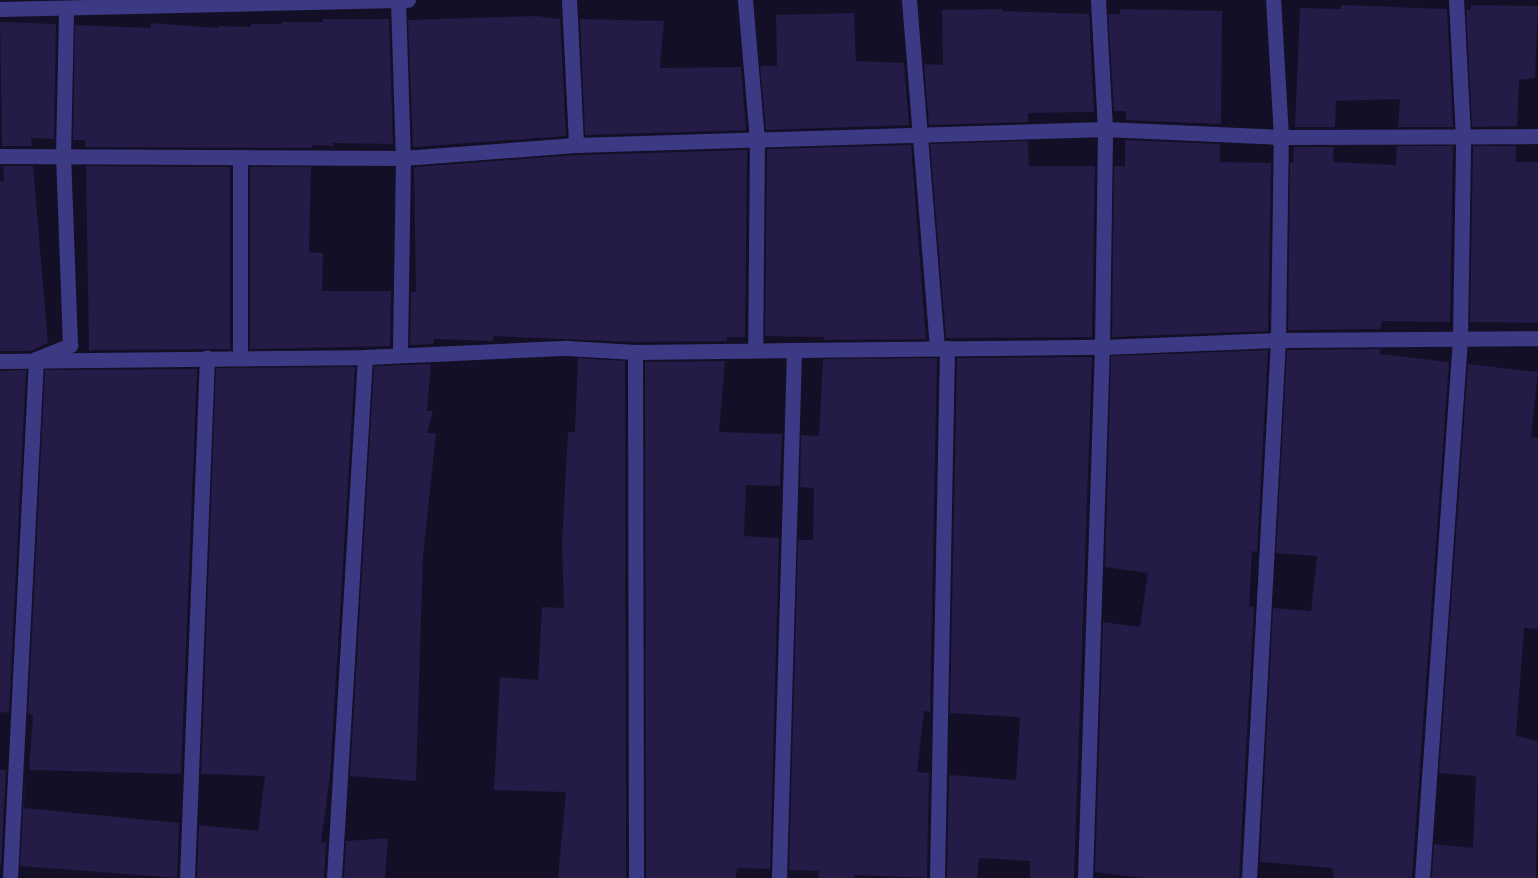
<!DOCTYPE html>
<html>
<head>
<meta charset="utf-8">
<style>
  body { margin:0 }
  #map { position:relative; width:1538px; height:878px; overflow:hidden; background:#130f26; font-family:"Asap Condensed",sans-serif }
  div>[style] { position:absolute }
  .building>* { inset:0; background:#241b47 }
  .minor>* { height:15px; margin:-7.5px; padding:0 7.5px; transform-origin:7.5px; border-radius:7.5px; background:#3d3a85 }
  span { translate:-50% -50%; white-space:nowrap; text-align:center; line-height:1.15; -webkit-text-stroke:4.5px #130f26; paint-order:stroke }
</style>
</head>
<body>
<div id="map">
  <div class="building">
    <div style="clip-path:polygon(1341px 5px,1447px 9px,1453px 127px,1398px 127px,1400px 99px,1336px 101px,1335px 127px,1295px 127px,1300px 8px,1341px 9px)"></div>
    <div style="clip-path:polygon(1471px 5px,1538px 6px,1535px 78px,1519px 80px,1517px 126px,1472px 127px,1466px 10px,1471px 10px)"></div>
    <div style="clip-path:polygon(1002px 9px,1002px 11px,1089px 14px,1094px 112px,1028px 113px,1028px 122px,929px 125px,924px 64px,943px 65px,942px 10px)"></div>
    <div style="clip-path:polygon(1120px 9px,1222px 11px,1221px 124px,1126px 120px,1126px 111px,1114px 111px,1108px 14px,1120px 14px)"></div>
    <div style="clip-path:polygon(854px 13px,856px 61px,904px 63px,909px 125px,766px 130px,760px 66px,777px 66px,776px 15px)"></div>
    <div style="clip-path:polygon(537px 16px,560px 19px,566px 136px,413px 147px,408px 20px)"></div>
    <div style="clip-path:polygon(323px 19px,389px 19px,393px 144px,333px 143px,333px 146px,312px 145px,311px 148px,85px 147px,85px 140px,73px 140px,75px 25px,151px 28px,151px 23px,218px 28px,218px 26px,251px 27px,251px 24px,282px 24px,282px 22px,323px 22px)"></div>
    <div style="clip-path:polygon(580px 19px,664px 21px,660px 68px,741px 67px,746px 130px,585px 135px)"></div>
    <div style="clip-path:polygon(0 22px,56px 24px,54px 139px,31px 138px,32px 146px,2px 146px)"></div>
    <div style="clip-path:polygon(1125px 140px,1220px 144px,1220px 162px,1271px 163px,1268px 331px,1112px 337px,1114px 166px,1125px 166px)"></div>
    <div style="clip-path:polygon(1028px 141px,1029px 166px,1095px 166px,1092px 337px,946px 338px,930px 144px)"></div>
    <div style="clip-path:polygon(911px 145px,926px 339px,824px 340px,824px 337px,765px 336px,767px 149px)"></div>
    <div style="clip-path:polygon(1397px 146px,1453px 146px,1450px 322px,1382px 321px,1381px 329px,1288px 330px,1290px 163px,1293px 163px,1294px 147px,1334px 147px,1333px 162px,1396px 165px)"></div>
    <div style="clip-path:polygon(1473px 146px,1516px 146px,1516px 162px,1538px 162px,1538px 323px,1470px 322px)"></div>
    <div style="clip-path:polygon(747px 150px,745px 337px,727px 337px,727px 341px,635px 342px,493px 336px,493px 341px,434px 339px,433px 344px,410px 345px,411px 292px,416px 292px,414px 167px,577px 155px)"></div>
    <div style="clip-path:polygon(3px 166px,33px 166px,48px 343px,31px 351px,0 351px,0 181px,4px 181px)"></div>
    <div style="clip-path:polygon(86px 166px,230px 167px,230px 349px,89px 350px)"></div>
    <div style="clip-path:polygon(250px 167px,311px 167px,309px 252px,323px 253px,322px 291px,391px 291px,390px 346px,250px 349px)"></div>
    <div style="clip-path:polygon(1380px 349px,1380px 354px,1449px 362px,1412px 878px,1334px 878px,1332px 868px,1260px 862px,1273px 608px,1311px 611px,1317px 556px,1276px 553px,1287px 350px)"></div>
    <div style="clip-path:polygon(1268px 350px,1257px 552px,1252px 551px,1249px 606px,1254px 607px,1239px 878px,1142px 878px,1095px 872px,1103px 622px,1140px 627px,1148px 573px,1105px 567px,1111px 356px)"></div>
    <div style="clip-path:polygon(1092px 357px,1074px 878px,1030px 878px,1030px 861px,979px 858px,977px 878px,947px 878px,949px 775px,1016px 780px,1020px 717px,950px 713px,957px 358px)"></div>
    <div style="clip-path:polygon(578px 358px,625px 361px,626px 878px,558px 878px,566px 792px,494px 790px,500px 677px,538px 680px,542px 607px,564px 608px,562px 542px,568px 432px,575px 432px)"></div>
    <div style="clip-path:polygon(937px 358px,930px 712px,924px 711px,917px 772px,929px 773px,927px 878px,854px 875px,854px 878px,818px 878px,819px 871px,789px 870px,798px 540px,813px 540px,814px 488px,800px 487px,801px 435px,819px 436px,823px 359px)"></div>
    <div style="clip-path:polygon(725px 361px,719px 432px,782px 434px,780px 486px,746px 485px,744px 536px,779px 538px,770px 869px,737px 868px,736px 878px,646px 878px,645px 362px)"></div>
    <div style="clip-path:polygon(431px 364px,427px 411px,433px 411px,427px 433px,436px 433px,423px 557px,416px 781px,350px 776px,374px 366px)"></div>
    <div style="clip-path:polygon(1468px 364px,1538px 372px,1531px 437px,1538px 438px,1538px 629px,1524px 628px,1516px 736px,1538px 741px,1536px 878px,1432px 878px,1434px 844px,1473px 848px,1476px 776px,1439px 773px)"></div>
    <div style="clip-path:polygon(355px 367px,330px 776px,321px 843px,326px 842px,324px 878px,197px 878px,199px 825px,258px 831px,265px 776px,201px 774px,216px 368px)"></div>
    <div style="clip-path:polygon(197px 369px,181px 774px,29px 770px,33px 715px,28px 714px,45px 370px)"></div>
    <div style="clip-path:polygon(26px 370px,9px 713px,0 712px,0 371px)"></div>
    <div style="clip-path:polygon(0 770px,6px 770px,1px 865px,0 865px)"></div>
    <div style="clip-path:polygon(25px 772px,24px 808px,179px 823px,177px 878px,20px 866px)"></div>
    <div style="clip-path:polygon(388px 838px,385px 878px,344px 878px,346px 841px)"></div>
  </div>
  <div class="minor">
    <div style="left:569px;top:0;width:145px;rotate:87.2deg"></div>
    <div style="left:745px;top:0;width:142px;rotate:85.1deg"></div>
    <div style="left:757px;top:141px;width:209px;rotate:90.5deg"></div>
    <div style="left:909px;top:0;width:349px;rotate:85.4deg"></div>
    <div style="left:398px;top:1px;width:157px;rotate:88.2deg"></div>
    <div style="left:403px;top:158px;width:197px;rotate:90.9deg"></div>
    <div style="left:0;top:9px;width:408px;rotate:-1.3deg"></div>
    <div style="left:0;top:156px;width:403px;rotate:0.3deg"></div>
    <div style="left:403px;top:158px;width:173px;rotate:-4.3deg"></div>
    <div style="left:576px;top:145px;width:529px;rotate:-1.73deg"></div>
    <div style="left:1105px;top:129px;width:176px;rotate:2.6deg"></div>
    <div style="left:1281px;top:137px;width:257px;rotate:-0.2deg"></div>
    <div style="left:240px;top:159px;width:199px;rotate:90deg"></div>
    <div style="left:635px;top:352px;width:526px;rotate:89.89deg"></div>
    <div style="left:0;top:361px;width:365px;rotate:-0.6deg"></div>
    <div style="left:365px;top:357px;width:202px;rotate:-2.6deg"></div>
    <div style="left:567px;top:348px;width:68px;rotate:3.4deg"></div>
    <div style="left:635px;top:352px;width:159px;rotate:-0.7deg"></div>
    <div style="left:794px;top:350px;width:308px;rotate:-0.6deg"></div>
    <div style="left:1102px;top:347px;width:176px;rotate:-2.3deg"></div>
    <div style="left:1278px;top:340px;width:260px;rotate:-0.4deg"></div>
    <div style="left:10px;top:878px;width:520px;rotate:-87.13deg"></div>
    <div style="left:36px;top:359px;width:37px;rotate:-22deg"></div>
    <div style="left:70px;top:345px;width:189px;rotate:-92.1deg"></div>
    <div style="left:63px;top:156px;width:147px;rotate:-88.8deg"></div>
    <div style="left:187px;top:878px;width:521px;rotate:-87.8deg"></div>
    <div style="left:334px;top:878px;width:522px;rotate:-86.59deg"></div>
    <div style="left:779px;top:878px;width:528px;rotate:-88.37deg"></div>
    <div style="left:937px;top:878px;width:530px;rotate:-88.92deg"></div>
    <div style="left:1085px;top:878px;width:531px;rotate:-88.17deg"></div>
    <div style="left:1102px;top:347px;width:218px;rotate:-89.2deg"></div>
    <div style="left:1105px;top:129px;width:129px;rotate:-93.1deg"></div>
    <div style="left:1249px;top:878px;width:539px;rotate:-86.91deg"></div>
    <div style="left:1278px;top:340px;width:203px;rotate:-89.2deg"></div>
    <div style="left:1281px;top:137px;width:137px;rotate:-93.3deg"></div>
    <div style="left:1422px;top:878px;width:540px;rotate:-85.97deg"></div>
    <div style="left:1460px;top:339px;width:202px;rotate:-89.1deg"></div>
    <div style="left:1463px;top:137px;width:137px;rotate:-92.9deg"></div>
  </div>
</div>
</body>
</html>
